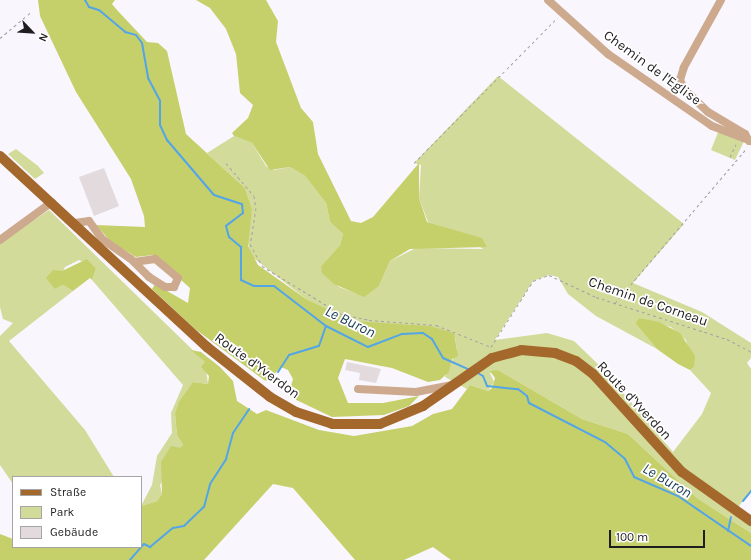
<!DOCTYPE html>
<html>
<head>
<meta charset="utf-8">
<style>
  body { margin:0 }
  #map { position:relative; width:751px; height:560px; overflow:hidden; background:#f9f6fd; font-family:Karla,sans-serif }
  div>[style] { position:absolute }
  .green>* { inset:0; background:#d2db99 }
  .forest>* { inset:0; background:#c5d06b }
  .stream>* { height:2px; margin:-1px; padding:0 1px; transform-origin:1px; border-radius:1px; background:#53a5e7 }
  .building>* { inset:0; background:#e2dadd }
  .path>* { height:1px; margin-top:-0.5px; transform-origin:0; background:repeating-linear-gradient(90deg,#a4a2a7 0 3px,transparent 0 6px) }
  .minor>* { height:8px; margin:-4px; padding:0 4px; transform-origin:4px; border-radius:4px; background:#cdaa8d }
  .major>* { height:10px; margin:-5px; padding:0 5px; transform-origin:5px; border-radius:5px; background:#a4682c }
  span { translate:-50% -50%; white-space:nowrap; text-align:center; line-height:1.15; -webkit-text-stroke:3.5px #fff; paint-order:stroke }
  .street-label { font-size:14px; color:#1e1d1f }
  .water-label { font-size:15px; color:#193c57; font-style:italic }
  .legend { position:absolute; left:12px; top:476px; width:130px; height:72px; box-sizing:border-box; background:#fff; border:1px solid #a5a5a5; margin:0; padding:5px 7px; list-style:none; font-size:12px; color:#1e1d1f }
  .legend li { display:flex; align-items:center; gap:8px; height:20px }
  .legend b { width:20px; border:1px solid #a5a5a5 }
  .north { position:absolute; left:12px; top:12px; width:40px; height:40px; -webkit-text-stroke:3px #fff; paint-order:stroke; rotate:115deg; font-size:11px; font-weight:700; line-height:16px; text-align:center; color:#1e1d1f }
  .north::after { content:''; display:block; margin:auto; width:14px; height:18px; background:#1e1d1f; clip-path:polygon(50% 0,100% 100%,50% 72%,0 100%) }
  .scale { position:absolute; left:609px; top:530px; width:96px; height:18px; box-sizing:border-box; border:2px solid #1e1d1f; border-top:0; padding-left:5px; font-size:12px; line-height:14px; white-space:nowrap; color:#1e1d1f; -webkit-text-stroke:3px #fff; paint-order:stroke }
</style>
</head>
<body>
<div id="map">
  <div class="green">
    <div style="clip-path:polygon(evenodd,498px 76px,684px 224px,633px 283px,702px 312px,751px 343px,751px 358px,747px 363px,751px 369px,751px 491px,735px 511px,751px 521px,751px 533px,697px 498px,628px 434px,582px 419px,498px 370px,490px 373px,494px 382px,488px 391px,470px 385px,467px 389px,445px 377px,457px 350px,455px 338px,414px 325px,369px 324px,341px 317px,306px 299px,251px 256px,247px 239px,252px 209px,245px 188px,207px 153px,234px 136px,252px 143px,266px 166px,274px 170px,290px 167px,305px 176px,326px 203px,330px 222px,343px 234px,340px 245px,321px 266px,339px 287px,358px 294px,379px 286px,390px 261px,416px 248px,483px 249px,461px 233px,428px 222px,419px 198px,421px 165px,414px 163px,498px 76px,549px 275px,558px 277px,568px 294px,596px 316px,657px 349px,635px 323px,639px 318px,671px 327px,686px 340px,694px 367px,690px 370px,711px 393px,702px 414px,673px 452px,603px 369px,574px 341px,547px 333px,495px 340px,533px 281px,549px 275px)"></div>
    <div style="clip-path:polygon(719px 130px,745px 139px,735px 160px,711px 150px)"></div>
    <div style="clip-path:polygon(16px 149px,38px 166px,44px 173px,35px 179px,8px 154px)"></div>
    <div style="clip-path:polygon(49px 210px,205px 362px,208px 384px,193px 382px,175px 414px,177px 435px,183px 445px,160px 485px,162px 494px,157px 501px,141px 506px,152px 485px,157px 456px,172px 433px,171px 413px,183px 385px,92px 280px,96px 269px,79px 260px,65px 267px,55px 289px,63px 285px,73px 291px,9px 341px,85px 430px,114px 477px,13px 477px,13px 484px,0 465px,0 336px,13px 323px,3px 319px,0 307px,0 243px)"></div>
  </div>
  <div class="forest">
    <div style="clip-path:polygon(38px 0,115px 0,112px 4px,117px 10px,147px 42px,158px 43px,167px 51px,186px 134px,245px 188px,252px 209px,248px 246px,258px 265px,306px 299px,352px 321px,430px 326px,454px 333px,458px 356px,452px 359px,449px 372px,440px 380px,428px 382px,392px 368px,345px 359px,338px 378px,348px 403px,383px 403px,419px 396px,409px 406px,384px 415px,332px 417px,288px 396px,293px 379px,288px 370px,281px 367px,268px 381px,264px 380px,195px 329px,152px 289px,155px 284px,188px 303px,190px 288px,153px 255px,136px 257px,111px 242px,96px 225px,145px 227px,144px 216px,131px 179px,76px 92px,40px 16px)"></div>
    <div style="clip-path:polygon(196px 0,266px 0,278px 21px,276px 42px,301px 108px,313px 122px,318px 154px,351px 221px,361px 223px,373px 217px,419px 163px,419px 198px,427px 222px,482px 238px,487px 247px,410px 249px,390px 261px,379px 286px,364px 297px,334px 284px,322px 273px,321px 266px,340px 245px,343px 234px,330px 222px,326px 203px,305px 176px,290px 167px,270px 170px,252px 143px,234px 136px,232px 133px,248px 118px,253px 105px,240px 93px,236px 54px,226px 29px,210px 8px)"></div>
    <div style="clip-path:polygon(87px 259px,96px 269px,92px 280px,90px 278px,73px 291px,63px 285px,55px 289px,46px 278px,53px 270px,62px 271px)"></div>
    <div style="clip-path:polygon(639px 318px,659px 322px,680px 333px,695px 356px,694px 367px,690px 370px,678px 364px,657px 349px,635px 323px)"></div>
    <div style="clip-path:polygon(191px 350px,201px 352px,220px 367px,233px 381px,237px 401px,257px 414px,266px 410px,319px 430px,354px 436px,412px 426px,433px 414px,452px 409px,470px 385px,488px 391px,492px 388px,495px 378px,490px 371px,498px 370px,582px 419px,628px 434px,697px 498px,751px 533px,751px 560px,451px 560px,433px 547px,404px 560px,355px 560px,293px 488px,273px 484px,204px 560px,0 560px,0 534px,13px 539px,13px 547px,141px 547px,141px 506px,157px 501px,162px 494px,161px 462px,171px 446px,180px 448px,183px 445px,177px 435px,175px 414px,179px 402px,193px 382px,208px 384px,209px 376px,201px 367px,205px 362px)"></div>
  </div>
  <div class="stream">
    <div style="left:85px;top:0;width:8px;rotate:60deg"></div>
    <div style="left:89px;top:7px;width:10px;rotate:17deg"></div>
    <div style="left:99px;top:10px;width:34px;rotate:40deg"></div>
    <div style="left:125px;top:32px;width:11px;rotate:15deg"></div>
    <div style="left:136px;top:35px;width:10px;rotate:53deg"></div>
    <div style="left:142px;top:43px;width:36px;rotate:80deg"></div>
    <div style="left:148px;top:78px;width:26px;rotate:62deg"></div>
    <div style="left:160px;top:101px;width:24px;rotate:90deg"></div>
    <div style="left:160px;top:125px;width:17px;rotate:65deg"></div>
    <div style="left:167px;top:140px;width:72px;rotate:49.5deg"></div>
    <div style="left:214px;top:195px;width:29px;rotate:18deg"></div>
    <div style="left:242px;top:204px;width:9px;rotate:84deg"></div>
    <div style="left:243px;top:213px;width:21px;rotate:143deg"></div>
    <div style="left:226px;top:226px;width:11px;rotate:75deg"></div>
    <div style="left:229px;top:237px;width:16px;rotate:40deg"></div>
    <div style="left:241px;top:247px;width:33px;rotate:90deg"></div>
    <div style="left:241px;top:280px;width:14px;rotate:25deg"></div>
    <div style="left:254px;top:286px;width:20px"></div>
    <div style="left:274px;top:286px;width:66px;rotate:37.6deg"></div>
    <div style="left:326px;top:326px;width:47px;rotate:26.6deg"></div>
    <div style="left:368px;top:347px;width:36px;rotate:-21deg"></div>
    <div style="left:402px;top:334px;width:21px;rotate:-3deg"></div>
    <div style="left:423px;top:333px;width:11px;rotate:34deg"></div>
    <div style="left:432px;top:339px;width:22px;rotate:60deg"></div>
    <div style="left:443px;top:358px;width:30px;rotate:24deg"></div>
    <div style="left:278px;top:372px;width:20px;rotate:-57deg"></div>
    <div style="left:289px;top:355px;width:31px;rotate:-17deg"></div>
    <div style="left:319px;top:346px;width:21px;rotate:-71deg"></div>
    <div style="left:476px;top:372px;width:8px;rotate:30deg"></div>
    <div style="left:483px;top:376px;width:11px;rotate:68deg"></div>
    <div style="left:487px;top:386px;width:31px;rotate:6deg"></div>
    <div style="left:518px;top:389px;width:11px;rotate:38deg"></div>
    <div style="left:527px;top:396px;width:7px;rotate:74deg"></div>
    <div style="left:529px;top:403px;width:85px;rotate:27.2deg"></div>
    <div style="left:605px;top:442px;width:26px;rotate:40deg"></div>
    <div style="left:625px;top:459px;width:20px;rotate:63deg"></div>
    <div style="left:634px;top:477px;width:48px;rotate:23.4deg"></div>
    <div style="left:678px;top:496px;width:88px;rotate:34.4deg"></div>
    <div style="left:743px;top:501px;width:13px;rotate:-51deg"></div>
    <div style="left:728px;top:531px;width:14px;rotate:-78deg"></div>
    <div style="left:130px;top:560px;width:21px;rotate:-49deg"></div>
    <div style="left:144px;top:544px;width:7px;rotate:27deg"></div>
    <div style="left:150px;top:547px;width:30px;rotate:-40deg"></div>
    <div style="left:173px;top:528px;width:11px;rotate:-10deg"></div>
    <div style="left:184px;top:526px;width:28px;rotate:-44deg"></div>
    <div style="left:204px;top:507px;width:24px;rotate:-75deg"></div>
    <div style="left:210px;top:484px;width:30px;rotate:-57deg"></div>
    <div style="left:226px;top:459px;width:27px;rotate:-75deg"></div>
    <div style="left:233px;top:433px;width:29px;rotate:-56deg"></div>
  </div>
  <div class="building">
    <div style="clip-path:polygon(104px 168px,119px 206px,94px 216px,79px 177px)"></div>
    <div style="clip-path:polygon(347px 362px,381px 369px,376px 383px,359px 380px,360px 373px,345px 370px)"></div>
  </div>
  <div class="path">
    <div style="left:0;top:38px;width:40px;rotate:-40deg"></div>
    <div style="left:730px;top:157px;width:14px;rotate:-65deg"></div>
    <div style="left:226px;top:163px;width:43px;rotate:49.7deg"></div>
    <div style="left:254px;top:196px;width:12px;rotate:81deg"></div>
    <div style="left:256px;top:208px;width:36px;rotate:99deg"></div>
    <div style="left:250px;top:244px;width:25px;rotate:61deg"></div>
    <div style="left:262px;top:266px;width:92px;rotate:31.3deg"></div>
    <div style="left:341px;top:314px;width:29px;rotate:12deg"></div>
    <div style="left:369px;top:320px;width:67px;rotate:4.3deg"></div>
    <div style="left:436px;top:325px;width:59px;rotate:21.8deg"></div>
    <div style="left:414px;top:163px;width:204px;rotate:-45.4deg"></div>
    <div style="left:615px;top:303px;width:202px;rotate:-49.6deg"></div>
    <div style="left:491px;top:347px;width:78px;rotate:-57.5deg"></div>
    <div style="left:533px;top:281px;width:17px;rotate:-21deg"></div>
    <div style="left:549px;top:275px;width:52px;rotate:25.1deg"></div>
    <div style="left:596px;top:297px;width:138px;rotate:17.8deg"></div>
    <div style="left:727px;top:339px;width:27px;rotate:28deg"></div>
  </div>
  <div class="minor">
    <div style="left:548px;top:0;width:81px;rotate:42deg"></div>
    <div style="left:608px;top:54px;width:126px;rotate:34.7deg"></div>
    <div style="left:712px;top:126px;width:42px;rotate:21deg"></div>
    <div style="left:721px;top:0;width:77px;rotate:118.9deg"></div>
    <div style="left:684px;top:67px;width:14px;rotate:107deg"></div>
    <div style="left:680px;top:80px;width:10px;rotate:66deg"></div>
    <div style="left:684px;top:89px;width:33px;rotate:44deg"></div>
    <div style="left:708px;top:112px;width:43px;rotate:30.7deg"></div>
    <div style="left:745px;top:134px;width:8px;rotate:60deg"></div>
    <div style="left:75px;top:223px;width:14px;rotate:-8deg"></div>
    <div style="left:89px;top:221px;width:22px;rotate:54deg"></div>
    <div style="left:102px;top:239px;width:35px;rotate:35deg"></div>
    <div style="left:131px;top:259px;width:25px;rotate:45deg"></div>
    <div style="left:149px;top:277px;width:19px;rotate:32deg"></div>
    <div style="left:165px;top:287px;width:9px"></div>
    <div style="left:174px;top:287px;width:10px;rotate:-66deg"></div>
    <div style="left:178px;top:278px;width:30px;rotate:-140deg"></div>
    <div style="left:155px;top:259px;width:21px;rotate:172deg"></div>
    <div style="left:0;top:240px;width:64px;rotate:-36.2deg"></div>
    <div style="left:358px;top:389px;width:58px;rotate:3deg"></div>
    <div style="left:416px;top:392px;width:37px;rotate:-11deg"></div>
  </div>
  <div class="major">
    <div style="left:0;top:156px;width:282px;rotate:42.7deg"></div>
    <div style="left:207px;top:347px;width:80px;rotate:38.4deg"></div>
    <div style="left:270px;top:397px;width:30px;rotate:30deg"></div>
    <div style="left:296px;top:412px;width:38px;rotate:18deg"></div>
    <div style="left:332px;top:424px;width:48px"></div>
    <div style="left:380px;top:424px;width:47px;rotate:-22.7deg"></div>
    <div style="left:423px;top:406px;width:84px;rotate:-34.8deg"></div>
    <div style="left:492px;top:358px;width:30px;rotate:-15deg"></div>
    <div style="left:521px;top:350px;width:34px;rotate:5deg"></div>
    <div style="left:555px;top:353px;width:22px;rotate:21deg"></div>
    <div style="left:576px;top:361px;width:21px;rotate:37deg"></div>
    <div style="left:593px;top:374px;width:132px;rotate:47.8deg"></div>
    <div style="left:682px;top:472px;width:85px;rotate:35.4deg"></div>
  </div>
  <div class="street-label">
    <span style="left:652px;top:68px;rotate:36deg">Chemin de l'Eglise</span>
    <span style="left:648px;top:302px;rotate:19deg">Chemin de Corneau</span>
    <span style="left:257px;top:366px;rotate:36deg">Route d'Yverdon</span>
    <span style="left:634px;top:401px;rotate:47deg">Route d'Yverdon</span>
  </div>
  <div class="water-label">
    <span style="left:350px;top:322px;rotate:26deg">Le Buron</span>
    <span style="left:667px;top:481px;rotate:30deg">Le Buron</span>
  </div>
  <ul class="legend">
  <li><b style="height:5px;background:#a4682c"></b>Straße</li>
  <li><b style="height:11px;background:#d2db99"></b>Park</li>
  <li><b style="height:11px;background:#e2dadd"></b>Gebäude</li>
  </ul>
  <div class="north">N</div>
  <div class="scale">100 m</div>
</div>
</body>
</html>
